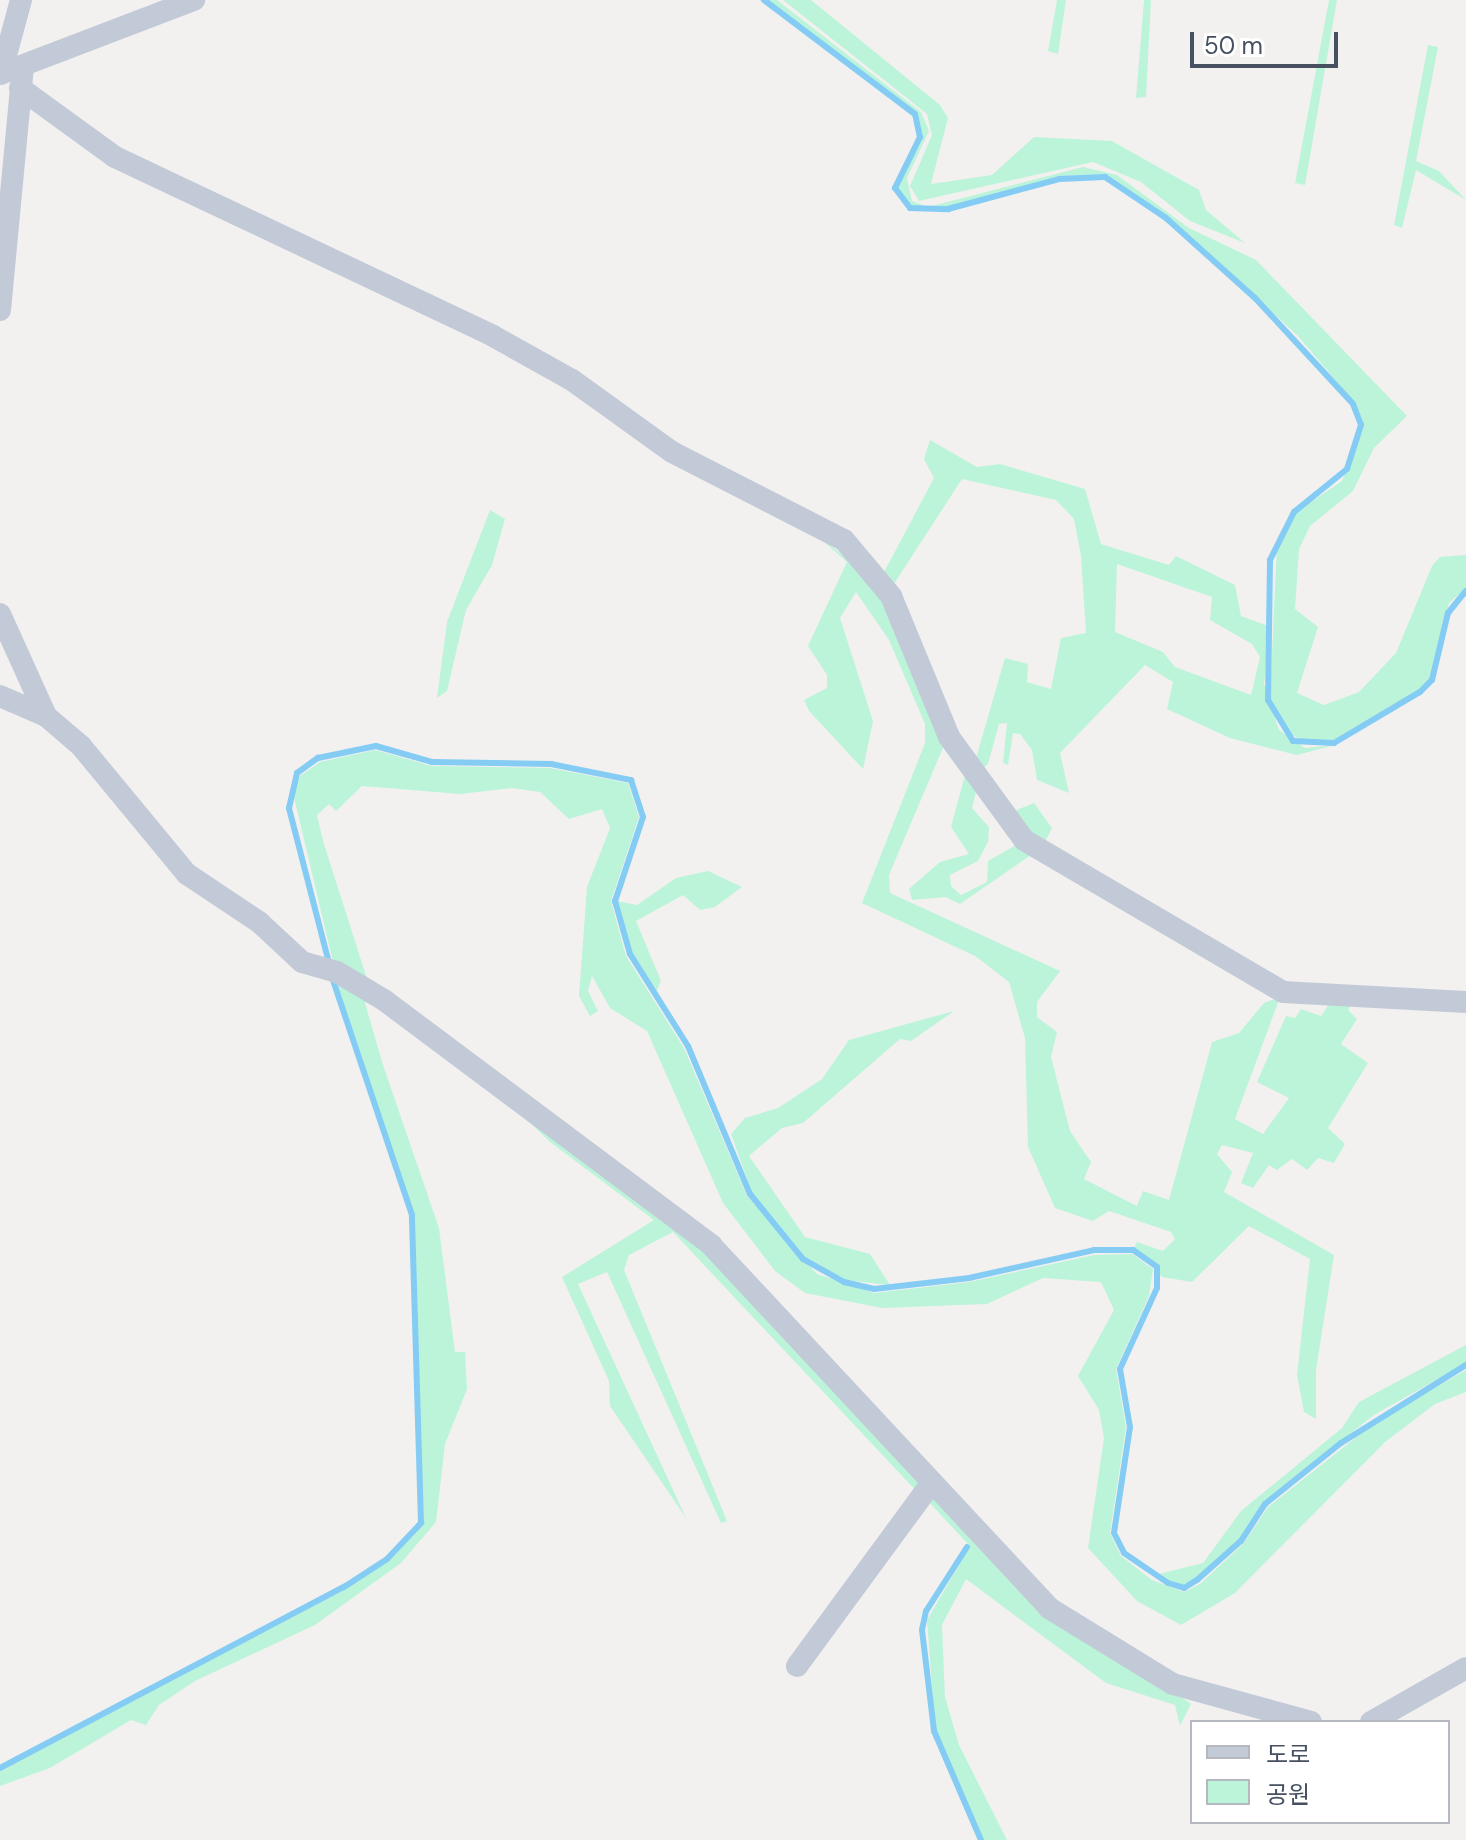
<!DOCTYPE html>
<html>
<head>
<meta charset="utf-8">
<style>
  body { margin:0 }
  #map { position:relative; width:1466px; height:1840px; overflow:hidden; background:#f3f1f0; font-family:"DM Sans","Noto Sans KR",sans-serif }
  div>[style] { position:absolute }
  .green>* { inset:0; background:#bcf4da }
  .stream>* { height:6px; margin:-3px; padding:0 3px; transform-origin:3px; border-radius:3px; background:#85ccf5 }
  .minor>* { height:22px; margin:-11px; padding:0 11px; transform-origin:11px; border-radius:11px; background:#c3cad7 }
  span { translate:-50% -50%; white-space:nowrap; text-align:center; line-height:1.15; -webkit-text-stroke:7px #fff; paint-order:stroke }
  .legend { position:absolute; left:1190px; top:1720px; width:260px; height:104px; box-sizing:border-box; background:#fff; border:2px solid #b5b9bf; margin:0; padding:10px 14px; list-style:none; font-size:24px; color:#465060 }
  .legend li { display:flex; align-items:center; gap:16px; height:40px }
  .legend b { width:40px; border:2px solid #b5b9bf }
  .scale { position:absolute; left:1190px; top:32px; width:148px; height:36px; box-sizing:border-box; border:4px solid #465060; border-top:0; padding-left:10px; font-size:24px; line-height:28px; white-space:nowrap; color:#465060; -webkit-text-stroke:6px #fff; paint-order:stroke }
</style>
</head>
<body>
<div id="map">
  <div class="green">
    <div style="clip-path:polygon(767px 0,777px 0,921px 112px,929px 131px,907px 178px,912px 201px,928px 207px,1083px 167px,1117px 175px,1189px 228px,1256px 260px,1407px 416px,1374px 448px,1353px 491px,1310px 526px,1299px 549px,1295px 609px,1318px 627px,1297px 693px,1324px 705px,1359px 692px,1396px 653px,1432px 566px,1440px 557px,1466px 555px,1466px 588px,1449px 603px,1430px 679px,1418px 691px,1334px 740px,1305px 743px,1282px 728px,1270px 701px,1277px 543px,1295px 513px,1342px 481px,1363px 425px,1354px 402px,1298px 336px,1168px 217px,1105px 175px,1059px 178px,948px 208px,911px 207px,897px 188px,922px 137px,916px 114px)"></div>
    <div style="clip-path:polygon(783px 0,811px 0,940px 105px,948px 118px,931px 184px,992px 175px,1034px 137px,1112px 141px,1199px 190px,1206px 210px,1245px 243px,1190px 221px,1141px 182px,1093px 162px,919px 201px,910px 186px,932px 135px,927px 114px)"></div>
    <div style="clip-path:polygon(1057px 0,1066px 0,1058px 54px,1048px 51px)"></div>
    <div style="clip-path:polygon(1144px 0,1151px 0,1146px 97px,1136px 98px)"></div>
    <div style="clip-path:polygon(1329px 0,1337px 0,1305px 185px,1295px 183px)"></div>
    <div style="clip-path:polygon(1428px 45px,1438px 47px,1416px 161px,1439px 171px,1466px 200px,1416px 170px,1402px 228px,1394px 225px)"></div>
    <div style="clip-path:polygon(evenodd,930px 440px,977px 467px,1000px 464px,1085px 489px,1101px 544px,1169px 565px,1176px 556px,1235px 585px,1241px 616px,1271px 627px,1264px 684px,1279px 730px,1305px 748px,1335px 745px,1297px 755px,1230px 738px,1167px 709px,1173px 682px,1145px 665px,1060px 753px,1069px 793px,1037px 780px,1032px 750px,1020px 734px,1013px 733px,1008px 765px,1003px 763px,1007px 723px,999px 724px,988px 764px,978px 772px,974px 765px,1005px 658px,1028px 664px,1027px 682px,1051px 689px,1061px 638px,1086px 633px,1081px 556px,1074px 519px,1056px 500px,962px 479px,892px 587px,883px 574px,934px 478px,924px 459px,930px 440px,1117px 564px,1212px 597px,1210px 620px,1252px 644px,1260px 657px,1251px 695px,1175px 667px,1163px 652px,1115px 632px,1117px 564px)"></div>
    <div style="clip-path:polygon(490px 510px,505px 519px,492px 565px,466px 610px,447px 691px,437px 698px,447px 622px)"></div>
    <div style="clip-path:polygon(807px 527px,872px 578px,945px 743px,889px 875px,890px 893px,1060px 971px,1037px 1002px,1037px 1017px,1057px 1032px,1051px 1057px,1070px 1131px,1091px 1162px,1084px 1179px,1137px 1206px,1143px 1191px,1169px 1200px,1212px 1042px,1239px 1033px,1264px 1003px,1280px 997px,1235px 1119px,1263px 1134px,1289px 1098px,1257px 1082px,1286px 1016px,1295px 1018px,1301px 1009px,1321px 1016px,1336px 994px,1356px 998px,1348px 1010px,1357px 1019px,1341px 1044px,1368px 1063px,1328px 1128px,1345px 1144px,1334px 1163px,1318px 1158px,1307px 1170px,1292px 1159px,1277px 1170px,1269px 1165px,1253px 1188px,1241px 1183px,1253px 1153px,1222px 1145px,1217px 1154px,1232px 1172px,1224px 1192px,1334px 1255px,1316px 1370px,1316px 1419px,1304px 1412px,1297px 1375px,1310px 1259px,1249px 1226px,1192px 1282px,1162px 1277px,1134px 1248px,1137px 1242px,1163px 1251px,1175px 1239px,1171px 1232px,1109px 1211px,1093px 1221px,1055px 1208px,1028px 1147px,1025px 1038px,1009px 982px,975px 956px,862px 903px,925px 743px,925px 724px,889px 640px,856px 592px,840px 618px,873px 721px,863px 769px,809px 711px,804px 700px,827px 688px,827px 675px,808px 646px,847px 562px)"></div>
    <div style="clip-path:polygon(375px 750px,432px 766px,550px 768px,628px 783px,639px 817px,611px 901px,626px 956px,684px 1048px,747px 1196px,817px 1274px,874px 1293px,969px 1282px,1094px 1255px,1132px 1254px,1153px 1269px,1149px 1296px,1116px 1369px,1126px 1427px,1110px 1533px,1121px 1556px,1152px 1580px,1184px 1592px,1200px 1584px,1244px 1543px,1268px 1507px,1378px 1420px,1466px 1370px,1466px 1392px,1435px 1404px,1385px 1442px,1235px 1593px,1181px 1625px,1137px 1601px,1088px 1548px,1104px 1438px,1099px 1410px,1078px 1376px,1114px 1310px,1101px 1282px,1043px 1278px,987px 1304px,882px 1308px,805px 1293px,775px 1271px,723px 1203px,647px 1031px,610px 1008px,592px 976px,588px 991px,598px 1011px,590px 1016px,579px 996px,587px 887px,610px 828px,602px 809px,569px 819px,540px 792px,512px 788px,460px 794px,362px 786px,336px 811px,329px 804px,317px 815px,323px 841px,369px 985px,333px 962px,293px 793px,300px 776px,320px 762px)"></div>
    <div style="clip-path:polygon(965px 775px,976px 792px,972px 808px,989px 827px,988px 842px,978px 861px,950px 875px,951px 886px,961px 895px,987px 882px,988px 861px,1016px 845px,1031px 855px,960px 904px,946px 897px,912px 900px,909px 889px,940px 862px,969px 854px,951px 827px)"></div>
    <div style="clip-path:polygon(1034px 803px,1052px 828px,1043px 846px,1007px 814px)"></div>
    <div style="clip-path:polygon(708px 871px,742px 887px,715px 907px,700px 910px,683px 895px,636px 921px,661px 981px,656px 993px,632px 953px,617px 901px,637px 905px,676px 878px)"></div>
    <div style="clip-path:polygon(333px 975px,373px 998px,365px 1003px,383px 1065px,439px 1228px,455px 1352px,465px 1352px,467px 1389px,445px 1444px,436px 1522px,401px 1563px,315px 1625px,195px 1681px,159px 1705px,146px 1725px,131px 1720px,50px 1768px,0 1786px,0 1771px,345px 1588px,388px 1561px,423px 1524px,414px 1215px)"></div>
    <div style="clip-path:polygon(954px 1011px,911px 1041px,900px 1039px,803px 1123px,782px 1128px,749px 1156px,805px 1237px,870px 1254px,890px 1285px,844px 1280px,805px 1257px,752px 1193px,731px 1134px,745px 1118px,778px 1108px,822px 1079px,849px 1040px)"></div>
    <div style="clip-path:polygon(496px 1090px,692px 1235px,923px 1483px,920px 1495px,673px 1232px,629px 1255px,624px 1270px,727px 1521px,721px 1523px,607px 1272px,578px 1284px,686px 1518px,610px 1406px,609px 1381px,562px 1277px,654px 1220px,550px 1142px)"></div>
    <div style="clip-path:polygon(1466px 1345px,1466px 1363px,1374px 1415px,1263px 1503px,1239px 1540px,1196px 1579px,1183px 1586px,1155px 1575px,1203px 1563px,1241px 1511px,1342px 1428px,1359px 1402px)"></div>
    <div style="clip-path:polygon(930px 1494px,999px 1566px,1191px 1704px,1180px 1726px,1175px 1705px,1106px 1683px,966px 1579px,942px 1625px,945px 1697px,959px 1745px,1007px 1840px,983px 1840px,935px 1728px,927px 1620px,970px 1546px,926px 1499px)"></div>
  </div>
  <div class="stream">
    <div style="left:764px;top:0;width:189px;rotate:37.1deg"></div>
    <div style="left:915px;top:114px;width:24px;rotate:78deg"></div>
    <div style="left:920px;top:137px;width:57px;rotate:116.1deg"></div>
    <div style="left:895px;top:188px;width:25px;rotate:53deg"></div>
    <div style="left:910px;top:208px;width:38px;rotate:2deg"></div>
    <div style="left:948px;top:209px;width:115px;rotate:-15.1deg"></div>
    <div style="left:1059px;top:179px;width:46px;rotate:-2.5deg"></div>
    <div style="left:1105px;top:177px;width:73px;rotate:33.9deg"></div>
    <div style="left:1166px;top:218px;width:120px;rotate:42deg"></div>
    <div style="left:1255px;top:298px;width:144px;rotate:47.2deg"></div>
    <div style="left:1353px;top:404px;width:22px;rotate:69deg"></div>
    <div style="left:1361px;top:425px;width:46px;rotate:107.7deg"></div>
    <div style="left:1347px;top:469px;width:68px;rotate:140.9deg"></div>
    <div style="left:1294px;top:512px;width:54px;rotate:116.6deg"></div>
    <div style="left:1270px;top:560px;width:140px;rotate:90.8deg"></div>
    <div style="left:1268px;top:700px;width:48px;rotate:58.6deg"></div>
    <div style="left:1293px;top:741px;width:41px;rotate:2.8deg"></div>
    <div style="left:1334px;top:743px;width:100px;rotate:-30.7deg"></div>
    <div style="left:1420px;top:692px;width:17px;rotate:-45deg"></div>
    <div style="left:1432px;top:680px;width:69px;rotate:-76.6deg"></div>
    <div style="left:1448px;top:613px;width:28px;rotate:-51deg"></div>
    <div style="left:329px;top:963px;width:160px;rotate:-104.5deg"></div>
    <div style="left:289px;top:808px;width:36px;rotate:-77deg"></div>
    <div style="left:297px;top:773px;width:26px;rotate:-36deg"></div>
    <div style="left:318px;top:758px;width:59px;rotate:-11.7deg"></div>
    <div style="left:376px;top:746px;width:58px;rotate:15.9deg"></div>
    <div style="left:432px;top:762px;width:119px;rotate:1deg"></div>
    <div style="left:551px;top:764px;width:82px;rotate:11.3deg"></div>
    <div style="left:631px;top:780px;width:39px;rotate:72deg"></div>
    <div style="left:643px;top:817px;width:89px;rotate:108.4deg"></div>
    <div style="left:615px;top:901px;width:55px;rotate:74.2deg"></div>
    <div style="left:630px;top:954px;width:109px;rotate:57.8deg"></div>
    <div style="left:688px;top:1046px;width:160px;rotate:67.3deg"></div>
    <div style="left:750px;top:1194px;width:84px;rotate:50.8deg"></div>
    <div style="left:803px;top:1259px;width:47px;rotate:29.3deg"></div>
    <div style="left:844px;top:1282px;width:31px;rotate:13deg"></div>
    <div style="left:874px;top:1289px;width:96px;rotate:-6.6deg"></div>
    <div style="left:969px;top:1278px;width:128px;rotate:-12.6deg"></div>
    <div style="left:1094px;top:1250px;width:39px"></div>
    <div style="left:1133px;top:1250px;width:29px;rotate:35deg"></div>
    <div style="left:1157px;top:1267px;width:21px;rotate:90deg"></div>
    <div style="left:1157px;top:1288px;width:89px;rotate:114.6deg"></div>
    <div style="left:1120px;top:1369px;width:59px;rotate:80.2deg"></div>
    <div style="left:1130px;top:1427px;width:107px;rotate:98.6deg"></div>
    <div style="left:1114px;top:1533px;width:22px;rotate:63deg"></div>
    <div style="left:1124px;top:1553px;width:53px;rotate:34.3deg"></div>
    <div style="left:1168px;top:1583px;width:17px;rotate:17deg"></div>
    <div style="left:1184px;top:1588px;width:15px;rotate:-32deg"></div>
    <div style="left:1197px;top:1580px;width:59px;rotate:-41.6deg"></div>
    <div style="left:1241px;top:1541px;width:44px;rotate:-57deg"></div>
    <div style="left:1265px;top:1504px;width:97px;rotate:-38.8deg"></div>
    <div style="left:1341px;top:1443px;width:147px;rotate:-32deg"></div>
    <div style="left:967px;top:1547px;width:76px;rotate:122.6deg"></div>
    <div style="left:926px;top:1611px;width:19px;rotate:102deg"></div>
    <div style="left:922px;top:1630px;width:102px;rotate:83.2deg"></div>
    <div style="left:934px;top:1731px;width:119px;rotate:66.7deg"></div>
    <div style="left:0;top:1768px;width:389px;rotate:-27.8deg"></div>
    <div style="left:344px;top:1587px;width:51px;rotate:-33.1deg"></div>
    <div style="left:387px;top:1559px;width:50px;rotate:-46.6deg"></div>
    <div style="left:421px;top:1523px;width:308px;rotate:-91.7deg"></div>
    <div style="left:412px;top:1215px;width:251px;rotate:-108.6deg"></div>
  </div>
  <div class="minor">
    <div style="left:0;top:74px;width:208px;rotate:-20.9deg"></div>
    <div style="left:1px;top:74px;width:77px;rotate:-74.9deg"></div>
    <div style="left:20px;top:88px;width:117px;rotate:36deg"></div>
    <div style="left:115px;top:157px;width:418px;rotate:25.3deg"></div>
    <div style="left:493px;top:336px;width:90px;rotate:29.1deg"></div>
    <div style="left:572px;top:380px;width:123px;rotate:35.8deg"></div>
    <div style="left:672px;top:452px;width:193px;rotate:27.1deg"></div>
    <div style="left:844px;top:540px;width:73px;rotate:50deg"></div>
    <div style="left:891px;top:596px;width:152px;rotate:67.6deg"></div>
    <div style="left:949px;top:737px;width:127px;rotate:53.9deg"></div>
    <div style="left:1024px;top:840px;width:300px;rotate:30.4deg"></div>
    <div style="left:1283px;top:992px;width:183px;rotate:3.1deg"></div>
    <div style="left:0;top:310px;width:244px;rotate:-84.6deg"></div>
    <div style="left:0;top:614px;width:112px;rotate:65.7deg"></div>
    <div style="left:0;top:696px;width:50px;rotate:23.5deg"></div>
    <div style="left:46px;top:716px;width:46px;rotate:40.6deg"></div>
    <div style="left:81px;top:746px;width:166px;rotate:50.4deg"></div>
    <div style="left:187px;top:874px;width:87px;rotate:33.7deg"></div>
    <div style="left:259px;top:922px;width:59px;rotate:42.9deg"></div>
    <div style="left:302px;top:962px;width:36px;rotate:16deg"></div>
    <div style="left:337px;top:972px;width:55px;rotate:30.8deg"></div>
    <div style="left:384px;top:1000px;width:409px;rotate:36.8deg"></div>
    <div style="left:711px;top:1245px;width:496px;rotate:47deg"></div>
    <div style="left:1049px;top:1608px;width:145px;rotate:31.5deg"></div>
    <div style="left:1173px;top:1684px;width:143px;rotate:15.4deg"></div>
    <div style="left:797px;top:1666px;width:225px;rotate:-53.7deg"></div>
    <div style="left:1371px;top:1722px;width:109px;rotate:-29.6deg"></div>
  </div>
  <ul class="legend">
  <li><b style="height:10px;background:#c3cad7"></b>도로</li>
  <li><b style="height:22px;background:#bcf4da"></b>공원</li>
  </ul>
  <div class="scale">50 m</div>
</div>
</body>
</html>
